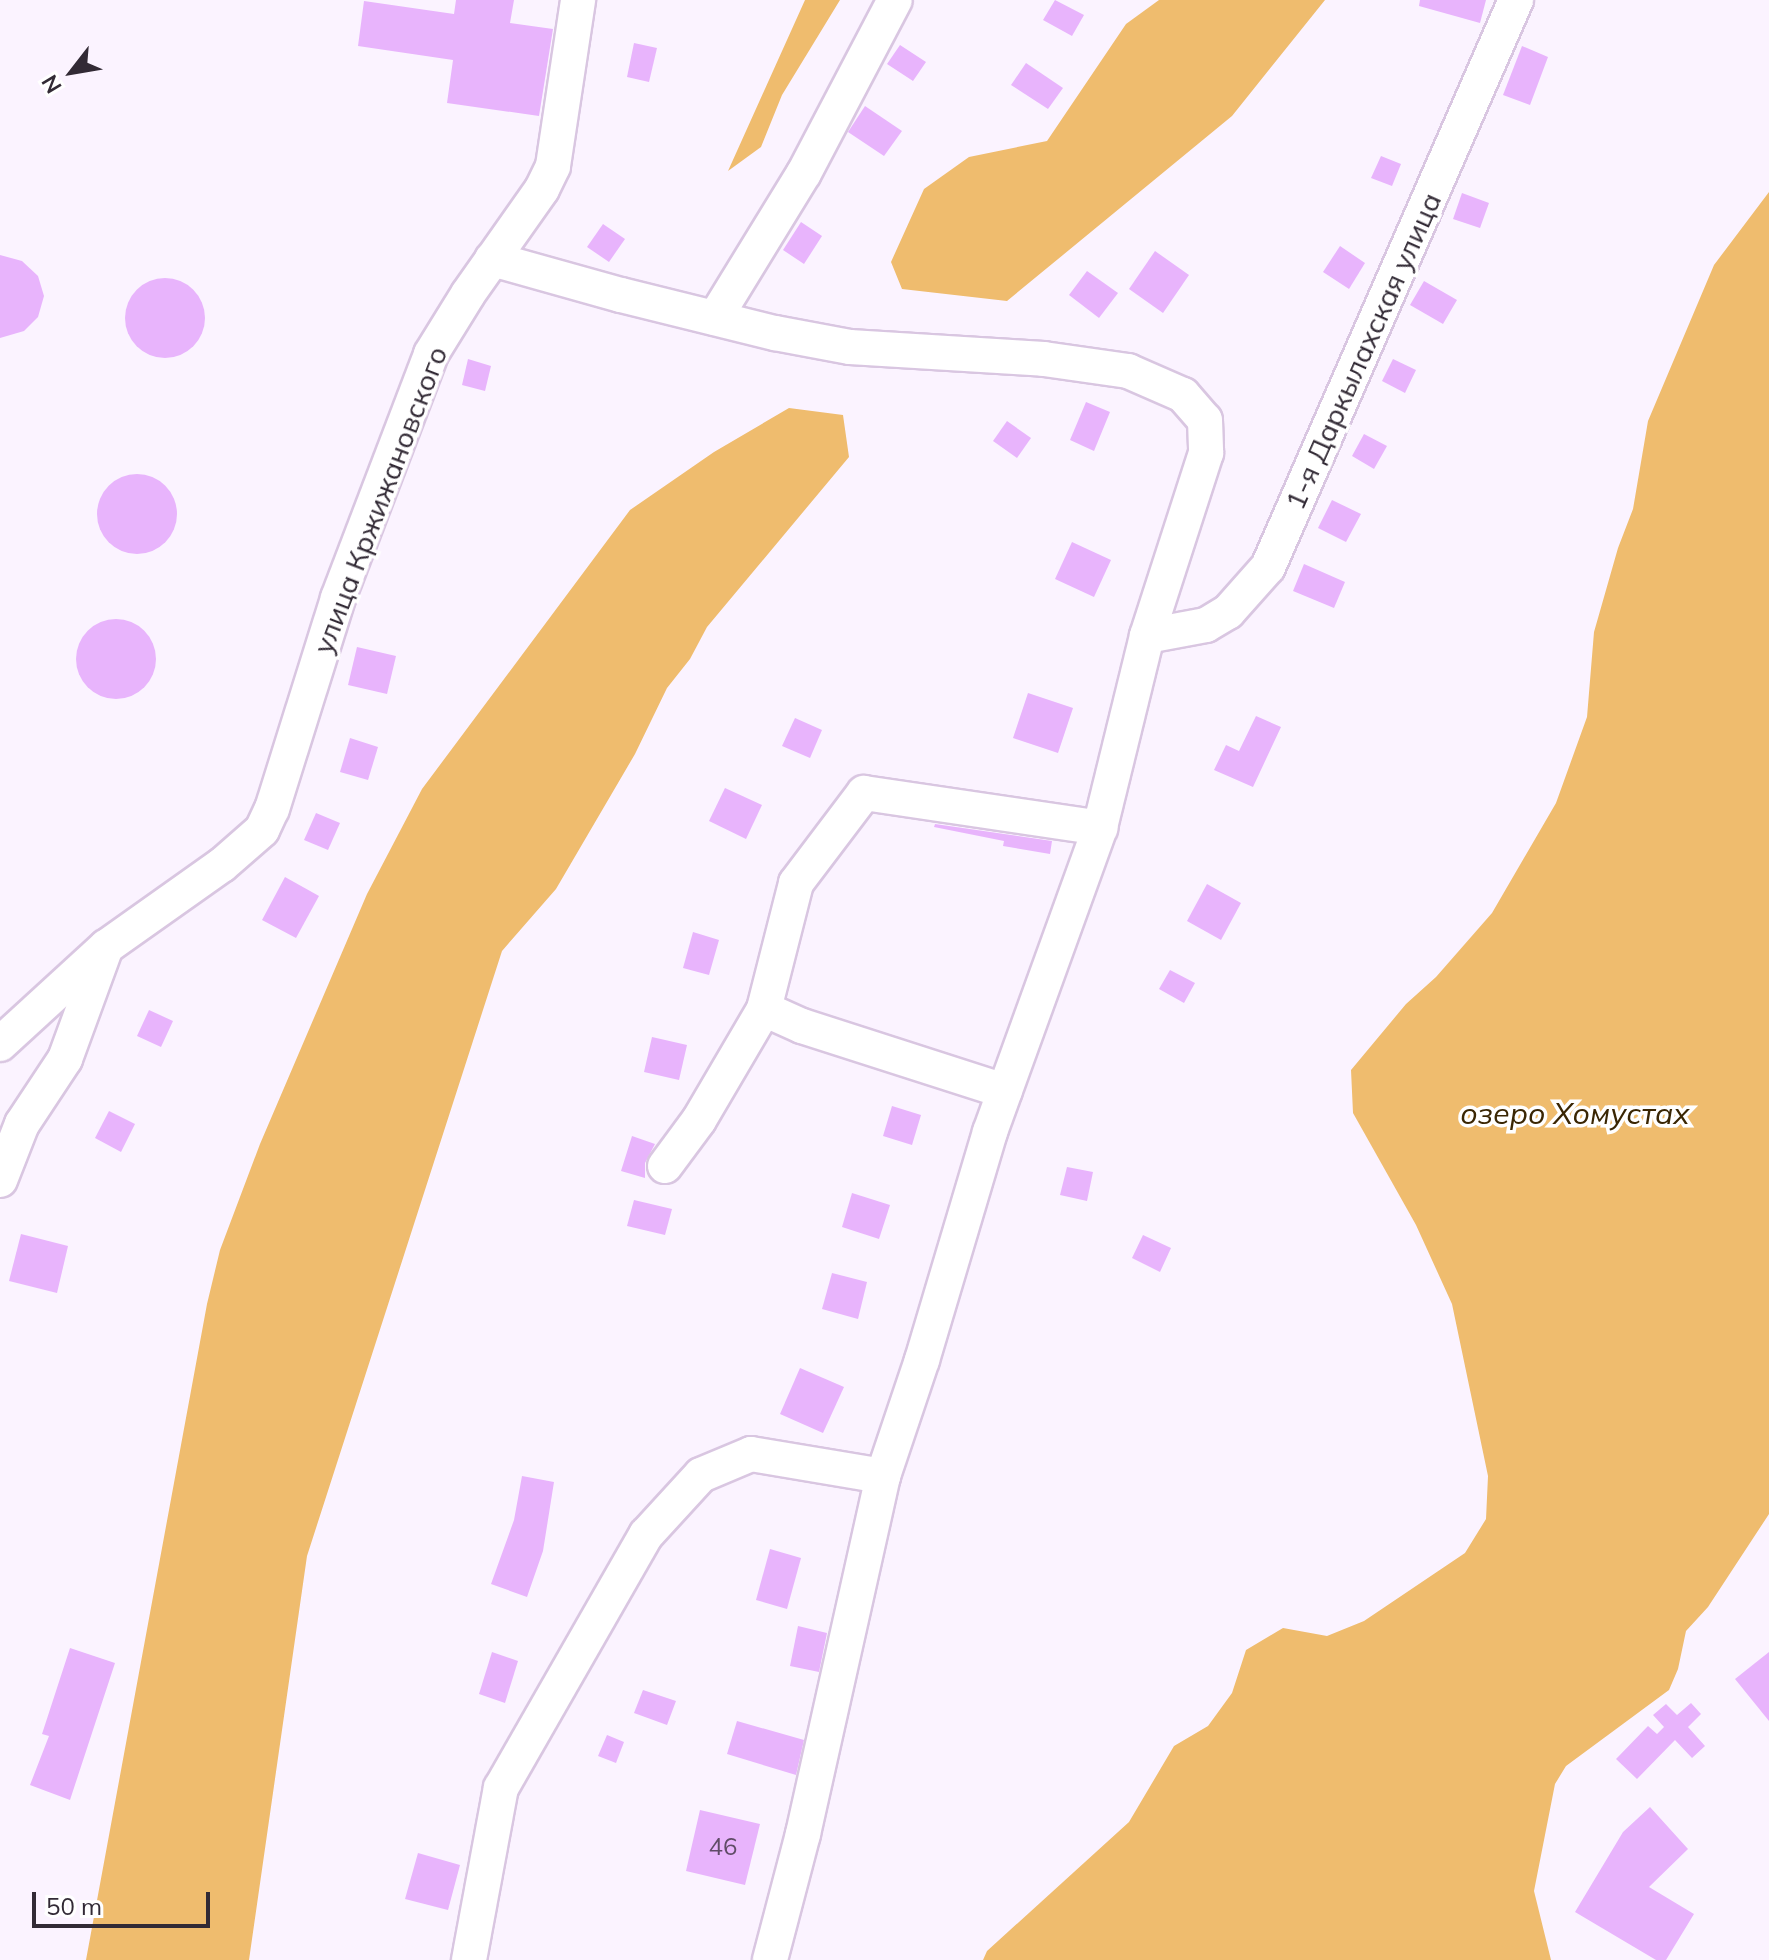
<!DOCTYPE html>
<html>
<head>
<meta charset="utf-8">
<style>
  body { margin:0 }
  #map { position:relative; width:1769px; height:1960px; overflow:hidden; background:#fbf3ff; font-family:Mulish,sans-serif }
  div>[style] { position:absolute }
  .water>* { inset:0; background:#efbc6e }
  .building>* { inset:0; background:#e8b4fc }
  .round { border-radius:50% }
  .roads { filter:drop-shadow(2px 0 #d9c6e1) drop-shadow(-2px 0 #d9c6e1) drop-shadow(0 2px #d9c6e1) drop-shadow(0 -2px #d9c6e1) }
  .minor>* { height:34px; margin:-17px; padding:0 17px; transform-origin:17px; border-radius:17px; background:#fff }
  span { translate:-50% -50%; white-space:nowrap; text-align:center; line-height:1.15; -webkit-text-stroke:7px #fff; paint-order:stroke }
  .number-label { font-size:24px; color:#604c67 }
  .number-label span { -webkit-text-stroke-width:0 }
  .street-label { font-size:28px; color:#322a35 }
  .water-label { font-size:30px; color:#3a2603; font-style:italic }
  .north { position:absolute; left:32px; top:32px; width:80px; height:80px; -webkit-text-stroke:6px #fff; paint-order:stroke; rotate:239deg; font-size:22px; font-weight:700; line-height:32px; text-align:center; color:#322a35 }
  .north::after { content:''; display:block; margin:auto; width:28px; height:36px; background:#322a35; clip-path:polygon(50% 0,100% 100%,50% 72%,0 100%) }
  .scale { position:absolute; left:32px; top:1892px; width:178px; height:36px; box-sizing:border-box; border:4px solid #322a35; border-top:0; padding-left:10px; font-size:24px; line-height:28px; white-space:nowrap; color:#322a35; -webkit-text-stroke:6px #fff; paint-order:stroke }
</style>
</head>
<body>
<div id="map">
  <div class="water">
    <div style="clip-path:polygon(805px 0,840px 0,782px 95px,761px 147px,728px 171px)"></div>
    <div style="clip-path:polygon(1159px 0,1325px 0,1232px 116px,1007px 301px,902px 289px,891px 262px,924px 189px,969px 157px,1047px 141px,1126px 24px)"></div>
    <div style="clip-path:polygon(1769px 192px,1769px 1514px,1708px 1607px,1686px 1631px,1678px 1669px,1669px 1690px,1566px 1766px,1555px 1784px,1534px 1891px,1551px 1960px,983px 1960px,987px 1951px,1129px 1822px,1174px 1746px,1208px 1726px,1232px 1693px,1246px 1650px,1283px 1628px,1327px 1636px,1364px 1621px,1465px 1553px,1486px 1519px,1488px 1476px,1452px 1304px,1416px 1225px,1353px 1113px,1351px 1070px,1406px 1004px,1436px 977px,1492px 913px,1556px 803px,1587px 717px,1594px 632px,1618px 548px,1633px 509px,1648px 421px,1714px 265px)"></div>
    <div style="clip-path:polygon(789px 408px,843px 415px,849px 457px,707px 627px,690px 659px,667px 688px,635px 754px,556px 889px,502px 951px,307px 1556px,249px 1960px,86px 1960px,207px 1304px,220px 1250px,260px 1144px,367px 894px,422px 789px,630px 510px,714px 452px)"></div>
  </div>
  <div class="building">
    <div style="clip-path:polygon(456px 0,514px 0,510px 23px,553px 29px,539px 116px,447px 103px,453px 60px,358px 46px,364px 1px,454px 14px)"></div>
    <div style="clip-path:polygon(1055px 0,1084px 15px,1072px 36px,1043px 20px)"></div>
    <div style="clip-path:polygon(1420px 0,1486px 0,1480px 23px,1419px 6px)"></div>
    <div style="clip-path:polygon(634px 43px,657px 48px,649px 82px,627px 77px)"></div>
    <div style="clip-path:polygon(900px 45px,926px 62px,913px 81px,887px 64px)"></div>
    <div style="clip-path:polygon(1522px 46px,1548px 57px,1530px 105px,1503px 95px)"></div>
    <div style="clip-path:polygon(1026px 63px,1063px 88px,1048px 109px,1011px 85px)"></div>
    <div style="clip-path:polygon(865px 106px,902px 131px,884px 156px,848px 132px)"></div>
    <div style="clip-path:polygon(1381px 156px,1401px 164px,1392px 186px,1371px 178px)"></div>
    <div style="clip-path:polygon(1462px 193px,1489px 203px,1480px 228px,1453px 219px)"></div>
    <div style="clip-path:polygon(801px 222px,822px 236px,804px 264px,783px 250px)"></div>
    <div style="clip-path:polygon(603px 224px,625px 239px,609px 262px,587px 247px)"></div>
    <div style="clip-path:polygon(1340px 246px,1365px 263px,1349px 289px,1323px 272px)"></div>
    <div style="clip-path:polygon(1155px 251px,1189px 275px,1163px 313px,1129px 289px)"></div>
    <div style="clip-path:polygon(0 255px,22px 261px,38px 276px,44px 296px,38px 317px,24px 331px,0 338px)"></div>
    <div style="clip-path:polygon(1087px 271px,1118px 293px,1099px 318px,1069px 295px)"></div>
    <div class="round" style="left:125px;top:278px;width:80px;height:80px"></div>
    <div style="clip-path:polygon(1424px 281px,1457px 300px,1443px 324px,1410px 305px)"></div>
    <div style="clip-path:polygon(468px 359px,491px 366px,485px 391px,462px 385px)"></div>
    <div style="clip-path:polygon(1393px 359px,1416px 370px,1405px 393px,1382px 381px)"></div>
    <div style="clip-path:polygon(1086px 402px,1110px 412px,1094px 451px,1070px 440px)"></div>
    <div style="clip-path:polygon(1007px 421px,1031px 438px,1017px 458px,993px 441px)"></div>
    <div style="clip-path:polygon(1364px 434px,1387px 446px,1374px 469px,1352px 456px)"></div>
    <div class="round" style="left:97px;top:474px;width:80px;height:80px"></div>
    <div style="clip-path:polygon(1332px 500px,1361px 514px,1346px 542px,1318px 528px)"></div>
    <div style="clip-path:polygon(1072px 542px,1111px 560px,1094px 597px,1055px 579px)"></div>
    <div style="clip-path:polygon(1304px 564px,1345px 582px,1334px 608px,1293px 591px)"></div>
    <div class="round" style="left:76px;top:619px;width:80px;height:80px"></div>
    <div style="clip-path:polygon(357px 647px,396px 656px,387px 694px,348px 685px)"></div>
    <div style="clip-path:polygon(1028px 693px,1073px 708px,1058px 753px,1013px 738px)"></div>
    <div style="clip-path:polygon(1256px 716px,1281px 727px,1253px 787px,1214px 770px,1226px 745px,1239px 751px)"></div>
    <div style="clip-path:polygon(795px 718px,822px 730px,810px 758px,782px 746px)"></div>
    <div style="clip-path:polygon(350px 738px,378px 747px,368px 780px,340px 772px)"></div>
    <div style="clip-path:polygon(725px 788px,762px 805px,746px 839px,709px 821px)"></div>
    <div style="clip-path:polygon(316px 813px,340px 823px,328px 850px,304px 840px)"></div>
    <div style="clip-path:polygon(935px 824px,1052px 841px,1050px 854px,1003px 846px,1004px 841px,934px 827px)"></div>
    <div style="clip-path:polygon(285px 877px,319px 896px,296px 938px,262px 920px)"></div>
    <div style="clip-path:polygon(1207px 884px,1241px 903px,1221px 940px,1187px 921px)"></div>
    <div style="clip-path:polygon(693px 932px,719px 940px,709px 975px,683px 968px)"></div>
    <div style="clip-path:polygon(1170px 970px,1195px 983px,1184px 1003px,1159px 989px)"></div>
    <div style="clip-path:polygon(149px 1010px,173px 1021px,161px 1047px,137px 1036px)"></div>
    <div style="clip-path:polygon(652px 1037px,687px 1045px,679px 1080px,644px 1072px)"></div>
    <div style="clip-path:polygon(892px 1106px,921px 1115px,912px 1145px,883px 1136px)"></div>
    <div style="clip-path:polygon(109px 1111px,135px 1124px,121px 1152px,95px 1138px)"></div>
    <div style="clip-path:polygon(632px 1136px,655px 1144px,645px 1163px,645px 1178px,621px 1171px)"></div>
    <div style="clip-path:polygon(1067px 1167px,1093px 1172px,1087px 1201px,1060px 1195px)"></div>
    <div style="clip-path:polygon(852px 1193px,890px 1205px,879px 1239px,842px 1227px)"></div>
    <div style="clip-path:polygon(634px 1200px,672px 1209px,665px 1235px,627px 1226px)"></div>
    <div style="clip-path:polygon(21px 1234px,68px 1246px,57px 1293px,9px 1281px)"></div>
    <div style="clip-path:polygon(1143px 1235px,1171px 1248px,1160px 1272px,1132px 1258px)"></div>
    <div style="clip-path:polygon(832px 1273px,867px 1282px,858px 1319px,822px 1309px)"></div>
    <div style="clip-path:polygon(800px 1368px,844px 1387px,823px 1433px,780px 1414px)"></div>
    <div style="clip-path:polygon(522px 1476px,554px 1482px,543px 1551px,527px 1597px,491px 1584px,514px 1520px)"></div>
    <div style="clip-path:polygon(770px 1549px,801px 1558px,787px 1609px,756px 1600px)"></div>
    <div style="clip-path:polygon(798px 1626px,827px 1633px,819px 1672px,790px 1666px)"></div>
    <div style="clip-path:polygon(70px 1648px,115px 1663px,70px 1800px,30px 1785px,49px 1736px,42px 1734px)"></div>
    <div style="clip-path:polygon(492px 1652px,518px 1661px,505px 1703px,479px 1694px)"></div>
    <div style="clip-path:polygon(1769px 1652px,1769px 1721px,1735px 1679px)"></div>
    <div style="clip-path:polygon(643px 1690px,676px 1701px,667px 1725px,634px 1713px)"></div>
    <div style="clip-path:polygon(1691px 1703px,1701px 1714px,1688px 1727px,1705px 1746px,1692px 1758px,1675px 1740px,1637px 1779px,1616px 1759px,1648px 1726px,1657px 1734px,1664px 1727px,1653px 1715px,1666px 1704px,1677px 1715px)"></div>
    <div style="clip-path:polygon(737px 1721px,804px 1740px,796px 1775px,727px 1754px)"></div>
    <div style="clip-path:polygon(607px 1735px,624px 1742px,616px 1763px,598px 1756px)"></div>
    <div style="clip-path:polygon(1650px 1807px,1688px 1849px,1649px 1887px,1694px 1914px,1666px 1960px,1656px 1960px,1575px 1912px,1623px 1832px)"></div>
    <div style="clip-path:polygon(700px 1810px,760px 1824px,745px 1885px,686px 1871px)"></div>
    <div style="clip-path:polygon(418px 1853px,460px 1865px,448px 1910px,405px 1899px)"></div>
  </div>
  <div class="roads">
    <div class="minor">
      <div style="left:492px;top:259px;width:134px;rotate:15.6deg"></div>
      <div style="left:621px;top:295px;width:159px;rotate:13.9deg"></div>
      <div style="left:775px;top:333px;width:76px;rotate:10.6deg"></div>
      <div style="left:850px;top:347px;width:194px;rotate:3.5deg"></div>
      <div style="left:1044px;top:359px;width:85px;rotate:8.1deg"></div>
      <div style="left:1128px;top:371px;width:60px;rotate:23.6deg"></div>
      <div style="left:1183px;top:395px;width:33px;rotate:49deg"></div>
      <div style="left:1205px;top:420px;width:33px;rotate:88deg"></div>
      <div style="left:1206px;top:453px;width:192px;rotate:107.9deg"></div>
      <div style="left:1147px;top:636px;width:198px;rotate:103.8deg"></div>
      <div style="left:1100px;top:828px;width:323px;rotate:109.9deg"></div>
      <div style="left:990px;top:1132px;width:238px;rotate:106.6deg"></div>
      <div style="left:922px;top:1360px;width:122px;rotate:108.6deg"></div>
      <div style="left:883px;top:1476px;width:367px;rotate:102.6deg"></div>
      <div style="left:803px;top:1834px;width:130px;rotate:104.7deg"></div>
      <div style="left:715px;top:318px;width:170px;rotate:-58.5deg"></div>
      <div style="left:804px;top:173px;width:195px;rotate:-62.3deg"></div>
      <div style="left:1147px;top:636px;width:60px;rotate:-10.6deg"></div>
      <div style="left:1206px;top:625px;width:26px;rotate:-31deg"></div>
      <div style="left:1228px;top:612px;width:60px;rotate:-48.4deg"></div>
      <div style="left:1268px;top:567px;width:619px;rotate:-66.38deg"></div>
      <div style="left:764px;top:1009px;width:42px;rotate:24.1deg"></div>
      <div style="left:802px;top:1026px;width:213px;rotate:17.8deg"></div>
      <div style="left:0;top:1044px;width:144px;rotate:-42.5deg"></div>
      <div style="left:106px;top:947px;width:142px;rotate:-35.3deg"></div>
      <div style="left:222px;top:865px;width:53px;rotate:-41.2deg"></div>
      <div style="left:262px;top:830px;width:23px;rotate:-65deg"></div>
      <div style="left:272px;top:809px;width:221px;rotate:-72.6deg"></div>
      <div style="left:338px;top:598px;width:261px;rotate:-69.1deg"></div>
      <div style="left:431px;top:354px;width:70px;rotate:-58.3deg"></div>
      <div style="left:468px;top:294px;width:128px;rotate:-54.8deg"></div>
      <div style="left:542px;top:189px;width:25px;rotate:-64deg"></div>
      <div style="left:553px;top:166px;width:168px;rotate:-81.4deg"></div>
      <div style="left:665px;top:1166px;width:57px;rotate:-53.5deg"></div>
      <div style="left:699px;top:1120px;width:129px;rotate:-59.6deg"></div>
      <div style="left:764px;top:1009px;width:130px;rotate:-75.7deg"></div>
      <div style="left:796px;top:883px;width:113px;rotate:-52.9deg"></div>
      <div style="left:864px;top:793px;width:239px;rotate:8.4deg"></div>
      <div style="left:0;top:1180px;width:60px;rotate:-68.6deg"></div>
      <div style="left:22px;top:1124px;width:78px;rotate:-56.5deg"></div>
      <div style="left:65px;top:1059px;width:119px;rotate:-69.9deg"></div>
      <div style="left:469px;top:1960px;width:175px;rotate:-79.5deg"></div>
      <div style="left:501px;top:1788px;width:292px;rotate:-60.2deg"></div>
      <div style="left:646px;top:1535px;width:81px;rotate:-47.5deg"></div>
      <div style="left:701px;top:1475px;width:54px;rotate:-22.8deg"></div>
      <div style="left:751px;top:1454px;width:134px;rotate:9.5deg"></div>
    </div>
  </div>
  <div class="number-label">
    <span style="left:723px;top:1847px">46</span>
  </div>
  <div class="street-label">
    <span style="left:1363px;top:351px;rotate:-66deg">1-я Даркылахская улица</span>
    <span style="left:380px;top:500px;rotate:-69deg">улица Кржижановского</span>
  </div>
  <div class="water-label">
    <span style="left:1575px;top:1113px">озеро Хомустах</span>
  </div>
  <div class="north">N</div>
  <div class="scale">50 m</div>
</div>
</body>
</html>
